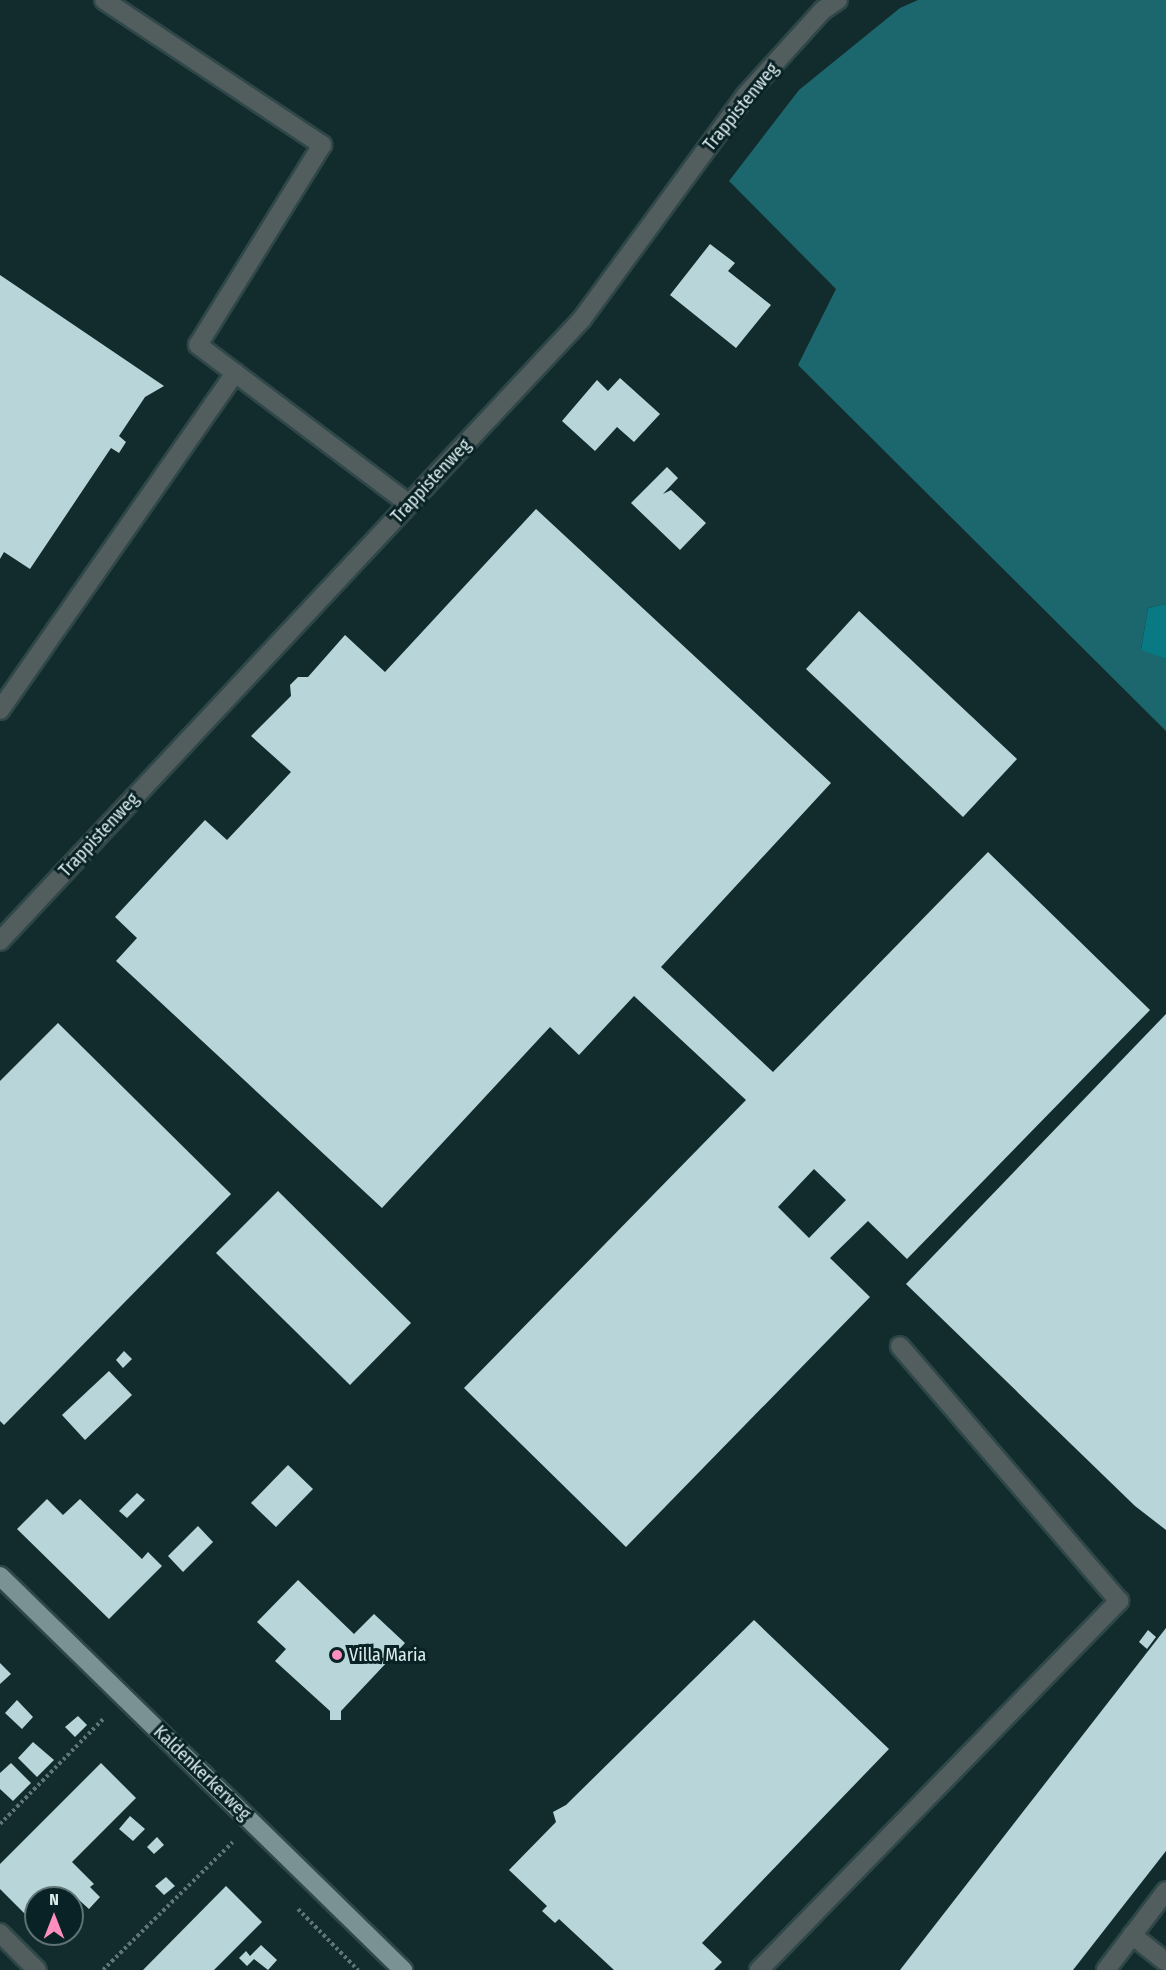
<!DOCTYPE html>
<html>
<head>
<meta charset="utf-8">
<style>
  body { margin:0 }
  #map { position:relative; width:1166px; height:1970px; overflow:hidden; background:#122c2e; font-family:"Fira Sans Condensed",sans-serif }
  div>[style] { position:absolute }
  .forest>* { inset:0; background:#1c676e }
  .water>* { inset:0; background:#097a83 }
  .building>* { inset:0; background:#b8d6d9 }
  .path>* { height:4px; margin-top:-2px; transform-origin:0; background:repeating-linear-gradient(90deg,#5f7476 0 3px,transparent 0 6px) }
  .roads { filter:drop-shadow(2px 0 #2f4749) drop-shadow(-2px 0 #2f4749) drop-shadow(0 2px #2f4749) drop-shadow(0 -2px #2f4749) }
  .minor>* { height:18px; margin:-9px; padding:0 9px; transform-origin:9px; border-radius:9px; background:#525d5e }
  .major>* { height:18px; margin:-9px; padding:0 9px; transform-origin:9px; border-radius:9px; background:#7a9294 }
  .dots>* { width:16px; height:16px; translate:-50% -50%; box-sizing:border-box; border:3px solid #082225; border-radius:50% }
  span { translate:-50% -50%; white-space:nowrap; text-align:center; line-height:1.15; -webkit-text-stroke:6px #082225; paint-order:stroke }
  .street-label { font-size:18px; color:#deedee }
  .poi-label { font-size:18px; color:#deedee }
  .left { translate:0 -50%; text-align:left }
  .north { position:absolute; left:24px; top:1886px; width:60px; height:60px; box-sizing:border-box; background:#082225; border:2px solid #5e7375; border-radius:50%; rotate:0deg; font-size:16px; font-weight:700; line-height:24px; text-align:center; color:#deedee }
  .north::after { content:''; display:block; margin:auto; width:21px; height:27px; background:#fe8ebe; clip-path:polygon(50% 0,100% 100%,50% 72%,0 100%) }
</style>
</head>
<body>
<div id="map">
  <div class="forest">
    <div style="clip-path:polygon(918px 0,1166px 0,1166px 604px,1148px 608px,1141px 649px,1166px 659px,1166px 731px,798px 365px,836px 289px,729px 181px,799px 90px,900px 8px)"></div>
  </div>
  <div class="water">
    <div style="clip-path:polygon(1166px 604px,1166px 659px,1141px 650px,1148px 608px)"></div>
  </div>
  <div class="building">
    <div style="clip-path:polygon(710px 244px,735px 263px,728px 271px,771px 305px,736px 348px,670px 295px)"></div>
    <div style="clip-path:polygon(0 275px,164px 386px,145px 397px,119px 436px,126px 442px,119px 453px,111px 448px,30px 569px,4px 552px,0 559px)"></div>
    <div style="clip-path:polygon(620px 378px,660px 414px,634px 442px,617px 427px,595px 451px,562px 421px,597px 380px,608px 391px)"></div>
    <div style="clip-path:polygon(667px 467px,678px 478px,663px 494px,671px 490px,706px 523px,680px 550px,631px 503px)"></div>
    <div style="clip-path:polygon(evenodd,536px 509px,831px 783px,661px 967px,773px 1072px,988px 852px,1150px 1010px,907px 1259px,868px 1221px,830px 1258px,870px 1297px,626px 1547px,464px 1388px,746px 1100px,634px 996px,579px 1055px,550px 1027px,382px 1208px,116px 961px,137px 938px,115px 917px,205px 820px,227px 840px,291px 772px,251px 736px,291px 696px,290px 685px,298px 677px,308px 677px,345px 635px,385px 672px,536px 509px,814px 1169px,846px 1200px,809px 1238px,778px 1207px,814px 1169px)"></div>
    <div style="clip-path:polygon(859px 611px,1017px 759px,963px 817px,806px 669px)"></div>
    <div style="clip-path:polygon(1166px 1014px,1166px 1530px,1135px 1506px,906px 1284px)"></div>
    <div style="clip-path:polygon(58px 1023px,231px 1194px,4px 1425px,0 1421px,0 1081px)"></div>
    <div style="clip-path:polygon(278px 1191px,411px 1323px,350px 1385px,216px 1253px)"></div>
    <div style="clip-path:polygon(124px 1351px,132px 1359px,123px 1368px,116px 1360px)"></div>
    <div style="clip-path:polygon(109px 1371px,132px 1395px,85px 1440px,62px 1415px)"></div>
    <div style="clip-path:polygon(288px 1465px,313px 1489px,276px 1527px,251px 1503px)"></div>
    <div style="clip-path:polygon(137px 1493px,145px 1500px,127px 1518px,119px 1511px)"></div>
    <div style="clip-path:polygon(47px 1499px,63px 1515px,80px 1499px,142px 1559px,148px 1552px,162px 1566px,109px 1619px,17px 1529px)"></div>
    <div style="clip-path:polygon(198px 1526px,213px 1542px,183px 1572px,168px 1556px)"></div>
    <div style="clip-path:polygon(298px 1580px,354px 1634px,374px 1614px,405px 1643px,341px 1711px,341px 1720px,330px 1720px,330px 1711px,275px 1661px,286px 1649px,257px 1622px)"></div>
    <div style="clip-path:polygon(754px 1620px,889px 1749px,702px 1943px,722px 1962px,714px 1970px,614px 1970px,559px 1919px,555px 1923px,542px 1911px,547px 1906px,509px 1870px,556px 1822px,553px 1812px,566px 1805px)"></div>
    <div style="clip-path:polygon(1166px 1628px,1166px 1851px,1073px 1970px,900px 1970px)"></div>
    <div style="clip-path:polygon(1148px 1630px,1156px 1637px,1147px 1649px,1139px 1642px)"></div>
    <div style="clip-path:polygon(0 1663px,11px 1674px,0 1684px)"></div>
    <div style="clip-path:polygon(17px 1700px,33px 1717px,22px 1729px,5px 1713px)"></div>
    <div style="clip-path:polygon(78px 1716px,87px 1725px,75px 1737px,65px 1727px)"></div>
    <div style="clip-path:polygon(33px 1742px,54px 1760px,37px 1777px,18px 1758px)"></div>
    <div style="clip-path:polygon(11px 1763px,31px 1783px,13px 1801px,0 1789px,0 1773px)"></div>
    <div style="clip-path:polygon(101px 1763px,136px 1798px,72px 1862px,94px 1884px,90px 1887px,100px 1897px,89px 1909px,79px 1900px,72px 1907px,72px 1898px,36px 1898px,36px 1925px,0 1889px,0 1864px)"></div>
    <div style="clip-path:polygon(130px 1816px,145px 1829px,133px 1841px,119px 1829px)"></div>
    <div style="clip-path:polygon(157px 1837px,164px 1845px,154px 1854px,147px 1847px)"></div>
    <div style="clip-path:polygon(166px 1877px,175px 1886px,164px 1895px,155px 1886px)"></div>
    <div style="clip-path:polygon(226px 1886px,262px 1922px,214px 1970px,143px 1970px)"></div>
    <div style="clip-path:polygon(261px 1945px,277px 1960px,268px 1970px,254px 1959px,247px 1966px,239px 1958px,246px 1951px,250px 1956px)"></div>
  </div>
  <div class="path">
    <div style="left:0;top:1824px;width:150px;rotate:-45.5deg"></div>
    <div style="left:298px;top:1909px;width:86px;rotate:45.5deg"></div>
    <div style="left:103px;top:1970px;width:182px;rotate:-44.6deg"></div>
  </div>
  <div class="roads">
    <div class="minor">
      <div style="left:104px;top:0;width:262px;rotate:33.6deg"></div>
      <div style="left:322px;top:145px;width:235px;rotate:121.8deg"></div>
      <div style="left:198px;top:345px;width:264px;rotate:37deg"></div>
      <div style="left:0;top:710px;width:411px;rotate:-55.1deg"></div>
      <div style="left:0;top:941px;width:852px;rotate:-46.9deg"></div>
      <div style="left:582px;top:319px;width:276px;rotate:-53.8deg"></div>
      <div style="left:745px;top:96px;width:116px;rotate:-47.8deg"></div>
      <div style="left:823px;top:10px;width:18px;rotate:-34deg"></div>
      <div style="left:0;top:1933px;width:52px;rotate:45deg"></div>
      <div style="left:1132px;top:1935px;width:43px;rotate:38.5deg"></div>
      <div style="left:759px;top:1970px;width:516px;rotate:-45.71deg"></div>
      <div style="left:1119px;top:1601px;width:336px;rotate:-130.7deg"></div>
      <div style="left:1106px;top:1970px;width:99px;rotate:-52.8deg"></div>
    </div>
    <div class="major">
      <div style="left:0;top:1576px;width:564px;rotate:44.35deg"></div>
    </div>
  </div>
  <div class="dots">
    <div style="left:337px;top:1655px;background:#fe8ebe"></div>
  </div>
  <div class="street-label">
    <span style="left:741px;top:107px;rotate:-51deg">Trappistenweg</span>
    <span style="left:431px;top:481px;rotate:-47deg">Trappistenweg</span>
    <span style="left:99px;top:835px;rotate:-47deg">Trappistenweg</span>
    <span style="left:202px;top:1773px;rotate:44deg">Kaldenkerkerweg</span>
  </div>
  <div class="poi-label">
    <span class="left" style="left:349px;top:1655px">Villa Maria</span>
  </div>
  <div class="north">N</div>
</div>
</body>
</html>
